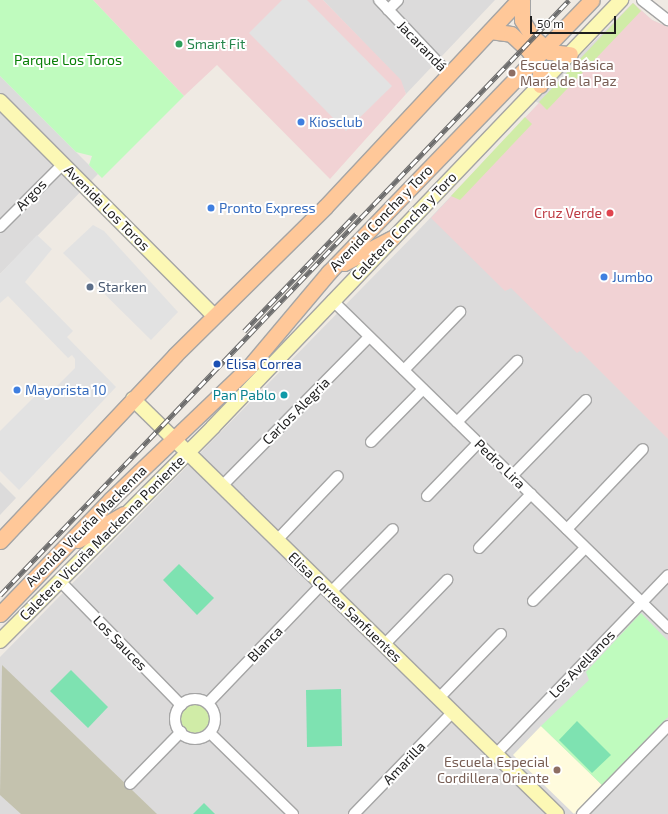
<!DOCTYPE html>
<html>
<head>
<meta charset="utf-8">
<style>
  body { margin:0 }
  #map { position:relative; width:668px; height:814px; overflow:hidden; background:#efeae3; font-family:"Exo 2",sans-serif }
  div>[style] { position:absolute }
  .residential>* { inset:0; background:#dcdbdb }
  .commercial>* { inset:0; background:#f1d2d4 }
  .education>* { inset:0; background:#fffbdd }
  .construction>* { inset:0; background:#c4c2ae }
  .grass>* { inset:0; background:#d0eca7 }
  .round { border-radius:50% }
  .park>* { inset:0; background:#bffbbe }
  .pitch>* { inset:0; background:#7ee2b1 }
  .parking>* { inset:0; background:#e2e2e2 }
  .roads { filter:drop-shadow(1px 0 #a5a5a5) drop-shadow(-1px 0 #a5a5a5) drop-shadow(0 1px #a5a5a5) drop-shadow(0 -1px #a5a5a5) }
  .street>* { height:10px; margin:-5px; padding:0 5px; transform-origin:5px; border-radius:5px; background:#fff }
  .street>.ring { margin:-5px; padding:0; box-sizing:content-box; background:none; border:10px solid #fff; border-radius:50% }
  .secondary>* { height:14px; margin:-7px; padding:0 7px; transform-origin:7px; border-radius:7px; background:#fcf8b5 }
  .primary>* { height:15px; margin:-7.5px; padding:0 7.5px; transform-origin:7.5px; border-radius:7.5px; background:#ffc899 }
  .rail>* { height:4.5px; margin-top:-2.25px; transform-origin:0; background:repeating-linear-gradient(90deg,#fff 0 9px,#6c6c6c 0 18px); box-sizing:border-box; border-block:1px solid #6c6c6c }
  .dots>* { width:11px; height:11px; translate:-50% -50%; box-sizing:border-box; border:2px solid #fff; border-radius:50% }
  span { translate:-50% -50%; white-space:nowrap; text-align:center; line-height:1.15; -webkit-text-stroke:4px #fff; paint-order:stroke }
  .leisure-label { font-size:14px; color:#27864d }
  .left { translate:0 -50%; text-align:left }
  .street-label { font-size:14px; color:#1e1e1e }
  .park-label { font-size:14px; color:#098007 }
  .education-label { font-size:14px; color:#785e54 }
  .right { translate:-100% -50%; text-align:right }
  .shop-label { font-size:14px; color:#366cbe }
  .health-label { font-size:14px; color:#be3a42 }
  .service-label { font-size:14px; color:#4e5e75 }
  .transit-label { font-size:14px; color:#164399 }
  .culture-label { font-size:14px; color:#0d838f }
  .scale { position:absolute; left:530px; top:16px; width:86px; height:18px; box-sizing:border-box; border:2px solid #1e1e1e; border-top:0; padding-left:5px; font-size:12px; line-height:14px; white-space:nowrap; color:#1e1e1e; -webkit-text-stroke:3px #fff; paint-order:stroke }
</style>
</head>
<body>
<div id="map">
  <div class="residential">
    <div style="clip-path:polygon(323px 0,495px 0,406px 94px,400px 80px)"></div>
    <div style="clip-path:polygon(633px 3px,652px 20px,668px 27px,668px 814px,0 814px,0 657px,415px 234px,539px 103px,534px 101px)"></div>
    <div style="clip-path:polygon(0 76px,98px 174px,0 274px)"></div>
    <div style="clip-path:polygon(0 482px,16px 498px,0 515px)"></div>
  </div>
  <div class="commercial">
    <div style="clip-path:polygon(93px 0,323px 0,401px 80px,406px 94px,330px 179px,217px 65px,184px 96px)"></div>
    <div style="clip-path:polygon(633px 3px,652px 20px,668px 27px,668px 439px,580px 351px,577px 353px,511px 288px,505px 291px,431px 218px)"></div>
  </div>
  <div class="education">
    <div style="clip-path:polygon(541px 726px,602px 785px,574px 814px,513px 755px)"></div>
  </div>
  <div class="construction">
    <div style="clip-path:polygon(2px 665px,157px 814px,21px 814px,0 795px)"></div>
  </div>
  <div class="grass">
    <div style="clip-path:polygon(633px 3px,641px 11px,547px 110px,539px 102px)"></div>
    <div style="clip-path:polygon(525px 117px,532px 124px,460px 200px,451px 196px)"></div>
    <div class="round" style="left:179px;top:702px;width:34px;height:34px"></div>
  </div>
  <div class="park">
    <div style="clip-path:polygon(0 0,93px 0,184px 96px,102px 178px,89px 165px,92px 156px,76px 152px,0 76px)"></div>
    <div style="clip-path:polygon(641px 613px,668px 641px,668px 717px,602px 785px,541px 726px,589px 680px,586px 672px)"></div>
  </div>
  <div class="pitch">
    <div style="clip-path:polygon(179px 564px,214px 598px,197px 615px,163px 580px)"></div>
    <div style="clip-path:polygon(71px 670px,108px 707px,88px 728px,50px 691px)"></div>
    <div style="clip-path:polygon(341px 689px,342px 746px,307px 747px,306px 690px)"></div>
    <div style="clip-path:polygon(577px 721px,611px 755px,592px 773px,559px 740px)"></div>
    <div style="clip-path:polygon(204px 803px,215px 814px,193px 814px)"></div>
  </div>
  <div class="parking">
    <div style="clip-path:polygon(282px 0,307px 0,392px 86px,346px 131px,249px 33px)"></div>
    <div style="clip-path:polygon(93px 225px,104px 231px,178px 312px,151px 340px,63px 253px)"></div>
    <div style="clip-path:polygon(37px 235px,52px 249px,25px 282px,73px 331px,67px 337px,116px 387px,19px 490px,0 471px,0 431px,43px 388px,49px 394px,75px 368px,75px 359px,72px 355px,68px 358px,8px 296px,0 303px,0 274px)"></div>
  </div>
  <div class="roads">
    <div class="street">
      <div style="left:379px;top:0;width:102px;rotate:46.6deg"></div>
      <div style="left:642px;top:0;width:33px;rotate:38deg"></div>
      <div style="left:388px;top:10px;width:14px;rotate:-45deg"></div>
      <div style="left:0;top:227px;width:89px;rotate:-45deg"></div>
      <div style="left:332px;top:300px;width:470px;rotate:44.3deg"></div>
      <div style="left:404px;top:370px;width:81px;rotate:-46deg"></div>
      <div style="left:457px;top:422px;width:86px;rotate:-45.5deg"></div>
      <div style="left:371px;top:442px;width:74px;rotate:-45.5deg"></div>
      <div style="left:512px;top:476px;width:106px;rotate:-45.8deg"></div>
      <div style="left:222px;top:486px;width:209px;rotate:-45.4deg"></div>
      <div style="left:427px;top:496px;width:74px;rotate:-46.1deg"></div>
      <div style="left:567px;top:529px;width:110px;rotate:-46.5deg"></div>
      <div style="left:277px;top:540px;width:88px;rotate:-46.4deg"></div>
      <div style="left:479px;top:548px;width:75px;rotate:-46.1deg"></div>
      <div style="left:59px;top:580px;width:175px;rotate:45.7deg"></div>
      <div style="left:331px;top:592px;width:88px;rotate:-45.5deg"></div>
      <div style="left:533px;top:601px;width:74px;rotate:-45.5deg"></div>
      <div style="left:384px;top:645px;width:91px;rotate:-45.9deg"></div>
      <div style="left:439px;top:698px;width:89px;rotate:-45.9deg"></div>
      <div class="ring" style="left:175px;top:699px;width:30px;height:30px"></div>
      <div style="left:208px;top:703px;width:165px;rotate:-46.2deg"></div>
      <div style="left:210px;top:733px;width:116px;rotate:44.3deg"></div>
      <div style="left:496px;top:754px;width:248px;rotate:-46.1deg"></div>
      <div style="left:130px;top:784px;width:73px;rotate:-45.6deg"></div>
      <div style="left:354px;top:814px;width:142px;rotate:-45.9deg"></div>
      <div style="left:582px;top:814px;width:123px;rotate:-45.7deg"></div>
    </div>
    <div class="secondary">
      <div style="left:0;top:101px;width:303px;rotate:45.1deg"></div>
      <div style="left:133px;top:399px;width:593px;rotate:44.39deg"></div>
      <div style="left:0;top:641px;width:302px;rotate:-45.1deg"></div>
      <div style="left:213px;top:427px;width:591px;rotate:-46.3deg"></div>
    </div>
    <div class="primary">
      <div style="left:522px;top:0;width:20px;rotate:90deg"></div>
      <div style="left:522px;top:20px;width:19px;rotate:58deg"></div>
      <div style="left:532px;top:36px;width:24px;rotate:42deg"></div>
      <div style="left:550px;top:52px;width:20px;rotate:6deg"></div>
      <div style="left:490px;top:31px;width:21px;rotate:8deg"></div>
      <div style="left:511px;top:34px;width:25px;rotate:43deg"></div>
      <div style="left:529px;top:51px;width:22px;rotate:60deg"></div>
      <div style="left:540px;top:70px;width:15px;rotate:90deg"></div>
      <div style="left:344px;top:263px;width:54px;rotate:-27.5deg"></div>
      <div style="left:78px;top:540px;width:53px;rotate:-29.5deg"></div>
      <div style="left:0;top:541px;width:255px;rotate:-46.7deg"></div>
      <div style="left:175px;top:355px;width:211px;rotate:-44.6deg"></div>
      <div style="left:325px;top:207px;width:284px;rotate:-46.9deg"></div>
      <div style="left:0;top:614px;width:160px;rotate:-46deg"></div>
      <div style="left:111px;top:499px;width:191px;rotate:-43.7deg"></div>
      <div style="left:249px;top:367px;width:124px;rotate:-49.9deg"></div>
      <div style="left:329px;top:272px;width:378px;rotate:-46deg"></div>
    </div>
  </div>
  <div class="rail">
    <div style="left:244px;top:331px;width:162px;rotate:-46.3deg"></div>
    <div style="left:0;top:595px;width:823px;rotate:-46.28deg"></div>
  </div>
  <div class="dots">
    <div style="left:179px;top:44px;background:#2e9e5b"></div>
    <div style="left:512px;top:73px;background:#8d6e63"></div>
    <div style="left:301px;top:122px;background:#3f7fe0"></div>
    <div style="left:211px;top:208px;background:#3f7fe0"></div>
    <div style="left:610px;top:213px;background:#e0444e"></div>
    <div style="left:604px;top:277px;background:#3f7fe0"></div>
    <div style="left:90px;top:287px;background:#5c6f8a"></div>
    <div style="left:217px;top:364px;background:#1a4fb4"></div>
    <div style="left:17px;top:390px;background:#3f7fe0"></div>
    <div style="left:284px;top:395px;background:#0f9aa8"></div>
    <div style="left:557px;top:770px;background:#8d6e63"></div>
  </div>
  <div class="leisure-label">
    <span class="left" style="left:187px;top:44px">Smart Fit</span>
  </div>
  <div class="street-label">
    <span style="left:422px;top:46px;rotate:46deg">Jacarandá</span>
    <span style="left:31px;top:195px;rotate:-46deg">Argos</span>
    <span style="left:107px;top:208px;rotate:45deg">Avenida Los Toros</span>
    <span style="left:381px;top:218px;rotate:-46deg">Avenida Concha y Toro</span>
    <span style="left:404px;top:226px;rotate:-46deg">Caletera Concha y Toro</span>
    <span style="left:296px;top:411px;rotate:-45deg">Carlos Alegria</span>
    <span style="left:500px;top:464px;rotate:44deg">Pedro Lira</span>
    <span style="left:86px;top:526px;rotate:-45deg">Avenida Vicuña Mackenna</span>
    <span style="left:102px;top:538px;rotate:-45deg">Caletera Vicuña Mackenna Poniente</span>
    <span style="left:345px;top:607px;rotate:44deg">Elisa Correa Sanfuentes</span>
    <span style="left:120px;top:643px;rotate:46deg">Los Sauces</span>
    <span style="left:265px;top:644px;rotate:-46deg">Blanca</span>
    <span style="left:582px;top:664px;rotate:-46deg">Los Avellanos</span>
    <span style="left:404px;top:763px;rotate:-46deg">Amarilla</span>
  </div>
  <div class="park-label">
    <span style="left:68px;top:60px">Parque Los Toros</span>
  </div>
  <div class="education-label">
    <span class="left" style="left:520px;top:73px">Escuela Básica<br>María de la Paz</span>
    <span class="right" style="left:549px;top:770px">Escuela Especial<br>Cordillera Oriente</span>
  </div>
  <div class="shop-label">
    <span class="left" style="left:309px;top:122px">Kiosclub</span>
    <span class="left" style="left:219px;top:208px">Pronto Express</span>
    <span class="left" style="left:612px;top:277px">Jumbo</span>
    <span class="left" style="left:25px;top:390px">Mayorista 10</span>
  </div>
  <div class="health-label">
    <span class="right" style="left:602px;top:213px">Cruz Verde</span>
  </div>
  <div class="service-label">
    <span class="left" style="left:98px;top:287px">Starken</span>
  </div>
  <div class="transit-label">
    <span class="left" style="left:226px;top:364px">Elisa Correa</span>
  </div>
  <div class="culture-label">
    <span class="right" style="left:276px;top:395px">Pan Pablo</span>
  </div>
  <div class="scale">50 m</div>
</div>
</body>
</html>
